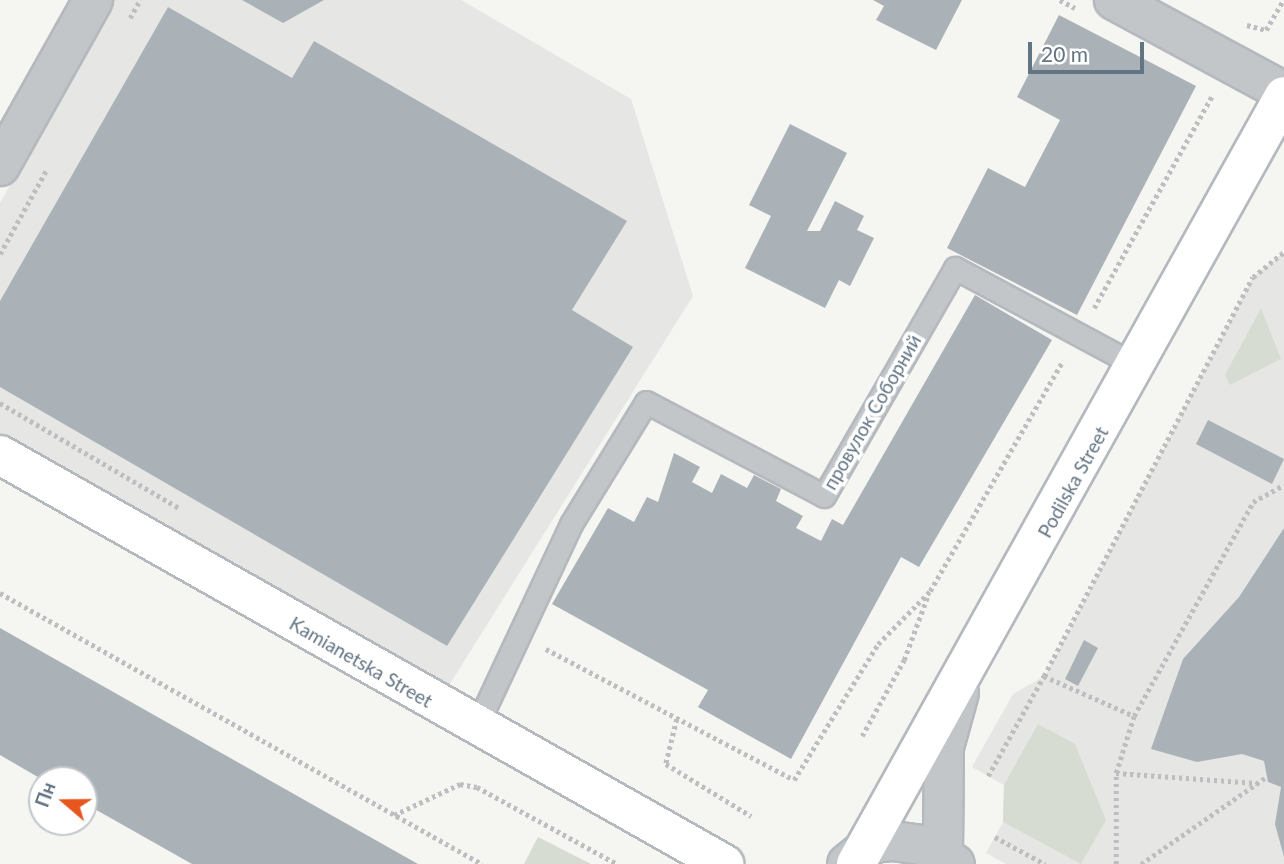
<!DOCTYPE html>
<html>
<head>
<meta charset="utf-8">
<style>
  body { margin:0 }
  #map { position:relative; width:1284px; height:864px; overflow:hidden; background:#f5f5f1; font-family:Lato,sans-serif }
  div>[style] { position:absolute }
  .built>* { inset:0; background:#e6e7e5 }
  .green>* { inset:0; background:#d6dcd2 }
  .building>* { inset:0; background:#aab2b8 }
  .path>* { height:4.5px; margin-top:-2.25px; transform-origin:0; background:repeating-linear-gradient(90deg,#bcbec0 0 3.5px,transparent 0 7px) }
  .roads { filter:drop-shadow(2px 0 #b4b9be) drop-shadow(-2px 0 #b4b9be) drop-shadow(0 2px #b4b9be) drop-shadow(0 -2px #b4b9be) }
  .lane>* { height:21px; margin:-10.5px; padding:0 10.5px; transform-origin:10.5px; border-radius:10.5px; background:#c2c6c9 }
  .street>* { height:38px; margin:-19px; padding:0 19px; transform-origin:19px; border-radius:19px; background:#c2c6c9 }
  .secondary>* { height:38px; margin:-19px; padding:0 19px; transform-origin:19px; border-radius:19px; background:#fff }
  .primary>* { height:38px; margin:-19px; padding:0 19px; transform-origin:19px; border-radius:19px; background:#fff }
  span { translate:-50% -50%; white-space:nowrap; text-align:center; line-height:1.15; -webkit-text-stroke:7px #fff; paint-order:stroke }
  .street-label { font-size:19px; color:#637483 }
  .north { position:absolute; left:28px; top:766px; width:70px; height:70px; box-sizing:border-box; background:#fff; border:2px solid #c1c7cd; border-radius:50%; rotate:290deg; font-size:19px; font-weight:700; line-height:28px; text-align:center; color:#637483 }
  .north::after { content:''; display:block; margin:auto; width:24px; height:32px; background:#e7561f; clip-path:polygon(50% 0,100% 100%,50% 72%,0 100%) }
  .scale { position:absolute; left:1028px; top:42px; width:116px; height:32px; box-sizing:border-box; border:4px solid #637483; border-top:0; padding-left:9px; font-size:21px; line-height:24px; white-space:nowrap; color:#637483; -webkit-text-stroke:5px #fff; paint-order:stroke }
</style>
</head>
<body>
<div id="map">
  <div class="built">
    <div style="clip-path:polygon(113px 0,461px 0,631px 99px,693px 296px,446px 690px,0 434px,0 203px)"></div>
    <div style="clip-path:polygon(1284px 252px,1284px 864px,1006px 864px,986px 853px,1003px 822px,1004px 785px,972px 767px,1013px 694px,1045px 676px,1253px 277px)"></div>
  </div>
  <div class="green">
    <div style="clip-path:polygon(1261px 308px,1281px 359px,1230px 385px,1225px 375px)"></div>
    <div style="clip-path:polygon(1038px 724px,1075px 744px,1106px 820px,1081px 864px,1003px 822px,1004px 785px)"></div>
    <div style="clip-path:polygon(538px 837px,591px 864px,524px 864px)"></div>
  </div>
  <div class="building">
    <div style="clip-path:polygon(242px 0,324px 0,283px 23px)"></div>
    <div style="clip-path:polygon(873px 0,962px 0,936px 50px,876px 20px,884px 6px)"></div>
    <div style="clip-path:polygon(168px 7px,292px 78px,314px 41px,627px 221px,572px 310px,633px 347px,447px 646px,0 387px,0 301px)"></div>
    <div style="clip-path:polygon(1059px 15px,1196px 86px,1077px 315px,947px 248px,988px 168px,1025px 187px,1060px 120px,1017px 97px)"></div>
    <div style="clip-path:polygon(790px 124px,847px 153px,807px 231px,820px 231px,835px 201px,864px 216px,857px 230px,874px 238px,850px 286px,839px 280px,825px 308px,745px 268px,771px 216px,749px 205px)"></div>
    <div style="clip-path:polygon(975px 295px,1052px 340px,919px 567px,901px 557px,791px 759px,698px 707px,708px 690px,552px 604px,608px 508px,634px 522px,647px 497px,658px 502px,674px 453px,700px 467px,692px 482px,712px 493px,721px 474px,747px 488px,754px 475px,781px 489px,776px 501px,803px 516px,796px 528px,821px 541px,832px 519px,843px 525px)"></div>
    <div style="clip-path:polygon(1208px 420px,1284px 459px,1272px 484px,1196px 444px)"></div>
    <div style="clip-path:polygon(1284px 528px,1284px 857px,1275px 824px,1281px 787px,1268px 782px,1264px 761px,1242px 754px,1197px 762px,1151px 749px,1183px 659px,1239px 597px)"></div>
    <div style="clip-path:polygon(0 628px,418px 864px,192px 864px,84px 803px,84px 780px,43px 780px,0 755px)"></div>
    <div style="clip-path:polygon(1084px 640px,1098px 648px,1078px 686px,1065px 679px)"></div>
  </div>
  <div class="path">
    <div style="left:1060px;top:0;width:17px;rotate:28deg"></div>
    <div style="left:130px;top:18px;width:21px;rotate:-61deg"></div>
    <div style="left:1247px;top:25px;width:20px;rotate:15deg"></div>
    <div style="left:1266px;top:30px;width:34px;rotate:-60deg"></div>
    <div style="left:0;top:254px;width:97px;rotate:-61.1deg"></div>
    <div style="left:1094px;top:308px;width:243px;rotate:-60.9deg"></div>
    <div style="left:0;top:403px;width:208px;rotate:30.4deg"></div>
    <div style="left:0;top:593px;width:553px;rotate:29.35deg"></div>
    <div style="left:546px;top:649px;width:280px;rotate:27.8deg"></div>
    <div style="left:794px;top:780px;width:160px;rotate:-58.3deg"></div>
    <div style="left:878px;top:644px;width:74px;rotate:-45.5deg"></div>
    <div style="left:930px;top:591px;width:266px;rotate:-60deg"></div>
    <div style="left:1044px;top:676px;width:450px;rotate:-62.4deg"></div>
    <div style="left:1253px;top:277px;width:40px;rotate:-39deg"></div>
    <div style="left:677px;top:719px;width:46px;rotate:103.7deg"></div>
    <div style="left:666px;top:764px;width:100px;rotate:31.5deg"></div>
    <div style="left:862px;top:736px;width:87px;rotate:-61.1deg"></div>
    <div style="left:904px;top:660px;width:69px;rotate:-69.7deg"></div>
    <div style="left:1116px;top:773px;width:141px;rotate:4.1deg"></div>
    <div style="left:988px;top:776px;width:115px;rotate:-60.8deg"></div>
    <div style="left:1044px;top:676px;width:98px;rotate:24deg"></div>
    <div style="left:394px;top:815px;width:73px;rotate:-25.2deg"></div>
    <div style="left:460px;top:784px;width:17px;rotate:10deg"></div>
    <div style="left:477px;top:787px;width:160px;rotate:28.8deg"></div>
    <div style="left:995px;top:837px;width:57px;rotate:28.4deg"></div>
    <div style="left:1116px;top:864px;width:91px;rotate:-90deg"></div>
    <div style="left:1116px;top:773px;width:60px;rotate:-72.5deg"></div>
    <div style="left:1134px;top:716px;width:245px;rotate:-60.9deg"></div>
    <div style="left:1253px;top:502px;width:35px;rotate:-29deg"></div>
    <div style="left:1141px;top:864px;width:152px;rotate:-34.8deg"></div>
  </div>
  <div class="roads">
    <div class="lane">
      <div style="left:476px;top:727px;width:224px;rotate:-64.9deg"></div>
      <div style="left:571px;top:524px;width:143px;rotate:-58.4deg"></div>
      <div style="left:646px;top:402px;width:201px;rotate:27.8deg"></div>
      <div style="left:824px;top:496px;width:263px;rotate:-60.1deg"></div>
      <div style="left:955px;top:268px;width:207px;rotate:28.3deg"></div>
    </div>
    <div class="street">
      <div style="left:1114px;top:0;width:193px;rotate:28.4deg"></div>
      <div style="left:0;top:166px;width:190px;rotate:-60.7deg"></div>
      <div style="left:943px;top:853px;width:106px;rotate:-89.5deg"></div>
      <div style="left:944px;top:747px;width:56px;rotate:-74.5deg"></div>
      <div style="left:847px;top:864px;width:33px;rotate:-39deg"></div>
      <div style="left:873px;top:843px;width:20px;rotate:-6deg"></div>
      <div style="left:893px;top:841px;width:30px;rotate:8deg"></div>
      <div style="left:923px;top:845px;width:37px;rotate:31deg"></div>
    </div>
    <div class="secondary">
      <div style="left:856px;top:864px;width:879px;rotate:-60.87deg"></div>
    </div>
    <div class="primary">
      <div style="left:0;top:455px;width:832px;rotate:29.46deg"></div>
    </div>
  </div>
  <div class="street-label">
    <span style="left:872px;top:412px;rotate:-60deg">провулок Соборний</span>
    <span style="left:1073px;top:482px;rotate:-61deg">Podilska Street</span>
    <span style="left:361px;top:662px;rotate:30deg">Kamianetska Street</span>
  </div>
  <div class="north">Пн</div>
  <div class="scale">20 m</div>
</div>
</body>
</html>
